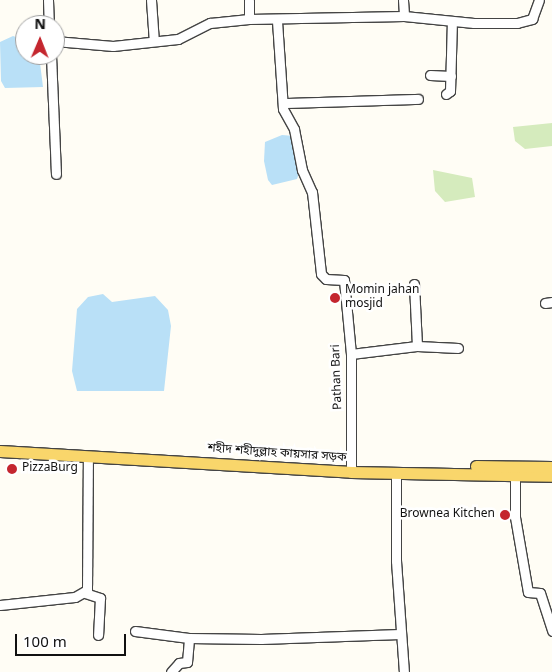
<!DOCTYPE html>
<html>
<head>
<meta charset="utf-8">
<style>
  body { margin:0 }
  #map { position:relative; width:552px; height:672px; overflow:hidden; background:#fffdf5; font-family:Georgia,"Noto Sans Bengali",serif }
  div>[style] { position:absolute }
  .green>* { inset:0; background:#d5ebbd }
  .water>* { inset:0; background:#b9e0f7 }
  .roads { filter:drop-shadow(1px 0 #444) drop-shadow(-1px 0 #444) drop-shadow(0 1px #444) drop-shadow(0 -1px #444) }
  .minor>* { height:9px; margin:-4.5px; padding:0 4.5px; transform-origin:4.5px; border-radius:4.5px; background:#fff }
  .major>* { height:11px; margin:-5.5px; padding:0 5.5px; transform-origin:5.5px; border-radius:5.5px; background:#f9d66b }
  .dots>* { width:14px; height:14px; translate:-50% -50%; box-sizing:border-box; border:2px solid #fff; border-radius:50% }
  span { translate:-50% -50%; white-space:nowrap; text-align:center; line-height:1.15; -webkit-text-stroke:5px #fff; paint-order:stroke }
  .poi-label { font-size:12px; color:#111 }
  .left { translate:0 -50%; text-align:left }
  .right { translate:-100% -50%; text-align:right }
  .street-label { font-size:12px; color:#111 }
  .north { position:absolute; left:15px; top:15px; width:50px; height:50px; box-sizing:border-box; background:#fff; border:1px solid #a0a0a0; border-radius:50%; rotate:1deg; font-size:14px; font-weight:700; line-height:20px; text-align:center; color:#111 }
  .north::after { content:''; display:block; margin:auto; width:18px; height:22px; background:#c4262e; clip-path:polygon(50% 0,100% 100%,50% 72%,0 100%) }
  .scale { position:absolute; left:15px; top:634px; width:111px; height:22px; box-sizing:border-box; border:2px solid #111; border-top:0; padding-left:6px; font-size:15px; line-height:18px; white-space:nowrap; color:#111; -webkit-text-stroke:4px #fff; paint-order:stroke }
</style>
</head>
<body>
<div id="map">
  <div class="green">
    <div style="clip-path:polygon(552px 123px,552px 146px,525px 149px,515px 141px,513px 127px)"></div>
    <div style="clip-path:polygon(433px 170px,472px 178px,475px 197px,445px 202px,435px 191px)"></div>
  </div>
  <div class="water">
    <div style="clip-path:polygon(13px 36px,25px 40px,25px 55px,39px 55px,43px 87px,5px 88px,1px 81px,0 42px)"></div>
    <div style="clip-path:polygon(282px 135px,294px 136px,300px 170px,297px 179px,272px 185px,268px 180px,264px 161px,265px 142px)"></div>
    <div style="clip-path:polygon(103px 294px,112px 302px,155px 296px,168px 310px,171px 326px,164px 391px,77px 391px,72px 371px,77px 309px,88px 297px)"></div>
  </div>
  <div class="roads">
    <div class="minor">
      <div style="left:48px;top:0;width:25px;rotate:88deg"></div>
      <div style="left:151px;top:0;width:39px;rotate:86deg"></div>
      <div style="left:403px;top:0;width:16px;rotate:86deg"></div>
      <div style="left:249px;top:19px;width:19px;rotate:-90deg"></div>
      <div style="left:277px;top:21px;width:88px;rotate:86.1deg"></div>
      <div style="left:283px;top:109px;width:23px;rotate:61deg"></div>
      <div style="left:294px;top:129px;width:42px;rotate:79deg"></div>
      <div style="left:302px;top:170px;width:24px;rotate:66deg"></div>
      <div style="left:312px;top:192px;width:82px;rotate:83.7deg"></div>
      <div style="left:321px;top:274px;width:7px;rotate:45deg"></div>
      <div style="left:326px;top:279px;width:18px;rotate:3deg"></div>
      <div style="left:344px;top:280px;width:74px;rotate:84.6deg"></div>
      <div style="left:351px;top:354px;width:118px;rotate:90deg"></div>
      <div style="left:55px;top:41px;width:58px;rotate:4.9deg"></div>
      <div style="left:113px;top:46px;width:65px;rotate:-6.1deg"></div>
      <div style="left:178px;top:39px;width:36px;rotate:-27deg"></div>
      <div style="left:210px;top:23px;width:39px;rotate:-6deg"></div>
      <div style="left:249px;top:19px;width:155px;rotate:-1.1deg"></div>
      <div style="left:404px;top:16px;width:70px;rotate:5.7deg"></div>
      <div style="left:474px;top:23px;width:43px"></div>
      <div style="left:517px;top:23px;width:16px;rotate:-15deg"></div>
      <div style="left:532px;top:19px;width:20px;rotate:-70deg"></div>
      <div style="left:51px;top:55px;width:119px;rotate:87.6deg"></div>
      <div style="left:430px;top:75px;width:21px;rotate:3deg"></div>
      <div style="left:446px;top:94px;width:5px;rotate:-37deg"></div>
      <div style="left:450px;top:91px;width:70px;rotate:-88.4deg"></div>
      <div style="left:283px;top:103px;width:135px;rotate:-1.7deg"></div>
      <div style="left:414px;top:284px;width:62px;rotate:87.2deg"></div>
      <div style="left:545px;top:303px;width:7px;rotate:-8deg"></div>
      <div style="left:351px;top:354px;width:66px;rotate:-6.9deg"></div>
      <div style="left:417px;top:346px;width:41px;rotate:2.8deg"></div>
      <div style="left:396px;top:472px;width:89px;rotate:90deg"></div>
      <div style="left:396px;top:561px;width:111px;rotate:85.9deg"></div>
      <div style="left:515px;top:475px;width:42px;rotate:90deg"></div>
      <div style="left:515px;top:517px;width:76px;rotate:80.2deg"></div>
      <div style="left:528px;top:592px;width:12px;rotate:5deg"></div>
      <div style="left:540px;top:593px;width:40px;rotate:72deg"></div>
      <div style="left:85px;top:593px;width:16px;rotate:18deg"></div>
      <div style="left:100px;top:598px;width:37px;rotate:93deg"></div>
      <div style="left:0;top:605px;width:75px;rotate:-6.1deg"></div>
      <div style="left:75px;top:597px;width:14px;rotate:-30deg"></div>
      <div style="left:87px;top:590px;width:134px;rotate:-89.6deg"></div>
      <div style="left:135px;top:631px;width:54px;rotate:7.4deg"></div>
      <div style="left:189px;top:638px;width:72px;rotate:0.8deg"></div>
      <div style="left:261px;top:639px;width:139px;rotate:-2.1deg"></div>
      <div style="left:171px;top:672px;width:12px;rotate:-48deg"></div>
      <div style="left:179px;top:663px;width:8px;rotate:-7deg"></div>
      <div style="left:187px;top:662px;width:24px;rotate:-85deg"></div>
    </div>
    <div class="major">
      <div style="left:0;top:451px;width:352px;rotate:3.4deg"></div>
      <div style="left:351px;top:472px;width:201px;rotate:1.1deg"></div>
      <div style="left:476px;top:466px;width:76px;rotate:0.8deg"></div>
    </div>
  </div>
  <div class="dots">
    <div style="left:335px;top:298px;background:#c4262e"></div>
    <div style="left:12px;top:469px;background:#c4262e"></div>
    <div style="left:505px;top:515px;background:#c4262e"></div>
  </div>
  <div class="poi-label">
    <span class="left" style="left:345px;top:298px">Momin jahan<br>mosjid</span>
    <span class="left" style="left:22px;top:469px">PizzaBurg</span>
    <span class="right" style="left:495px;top:515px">Brownea Kitchen</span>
  </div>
  <div class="street-label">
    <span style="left:338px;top:377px;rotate:-92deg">Pathan Bari</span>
    <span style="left:277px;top:454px;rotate:4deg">শহীদ শহীদুল্লাহ কায়সার সড়ক</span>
  </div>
  <div class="north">N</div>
  <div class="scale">100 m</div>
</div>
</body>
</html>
